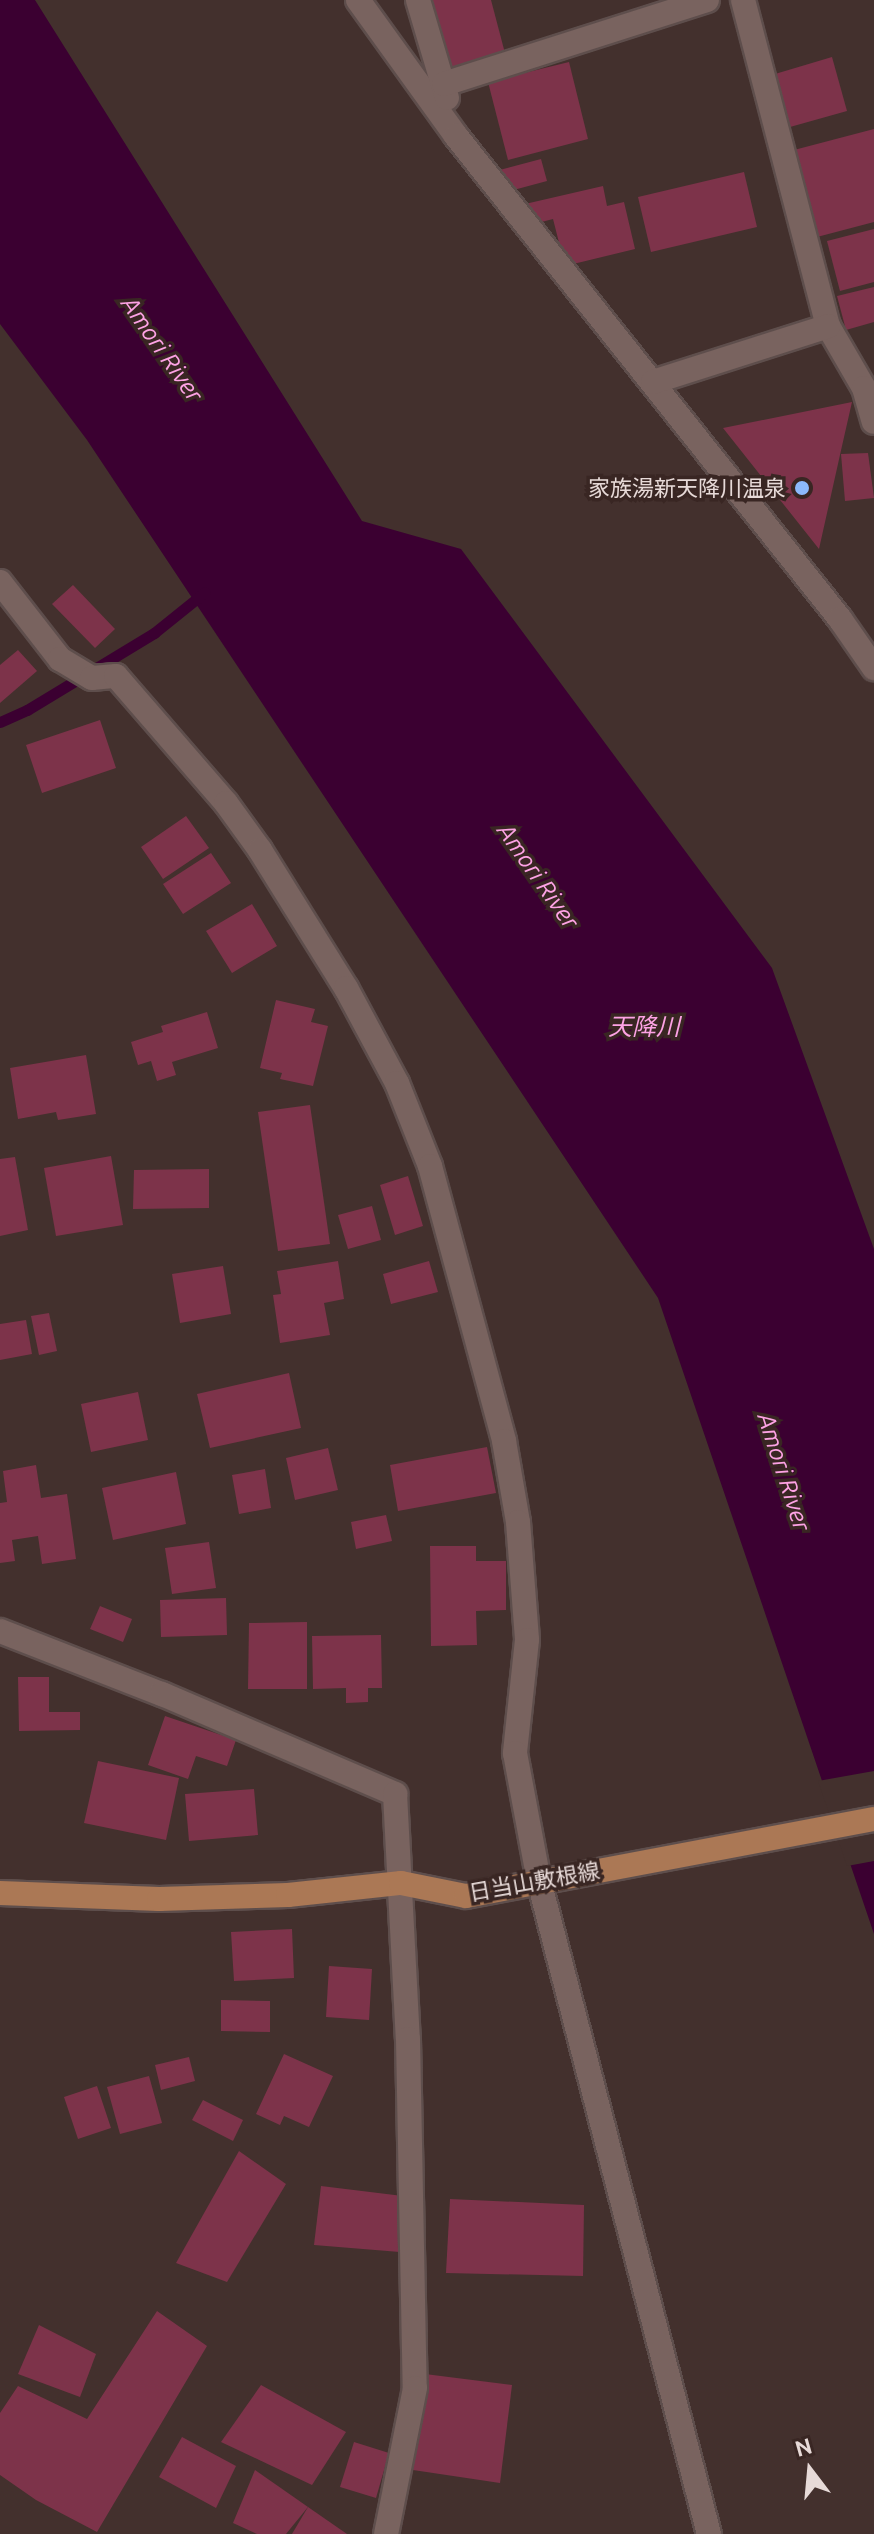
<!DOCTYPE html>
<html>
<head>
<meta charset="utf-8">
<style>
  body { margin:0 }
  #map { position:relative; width:874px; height:2534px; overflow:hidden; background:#43302d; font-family:Ubuntu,"Noto Sans JP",sans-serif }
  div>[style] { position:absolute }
  .water>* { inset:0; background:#3b0031 }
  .pier>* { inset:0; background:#43302d }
  .stream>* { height:11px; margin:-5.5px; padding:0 5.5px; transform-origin:5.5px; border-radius:5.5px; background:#3b0031 }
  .building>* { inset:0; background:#7d334a }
  .roads { filter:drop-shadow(2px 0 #5e4e4c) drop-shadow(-2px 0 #5e4e4c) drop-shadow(0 2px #5e4e4c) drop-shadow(0 -2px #5e4e4c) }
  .minor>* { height:24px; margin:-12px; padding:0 12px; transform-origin:12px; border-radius:12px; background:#79635f }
  .major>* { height:24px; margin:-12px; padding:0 12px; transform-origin:12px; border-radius:12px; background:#ab7855 }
  .dots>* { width:22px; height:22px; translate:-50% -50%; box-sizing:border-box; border:4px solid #392623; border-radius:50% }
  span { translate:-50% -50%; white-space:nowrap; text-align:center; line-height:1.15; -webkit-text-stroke:7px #392623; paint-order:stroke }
  .poi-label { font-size:22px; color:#e7dad8 }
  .right { translate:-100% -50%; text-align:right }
  .street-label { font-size:22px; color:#e7dad8 }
  .water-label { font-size:24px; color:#fda2e4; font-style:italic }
  .north { position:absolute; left:770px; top:2430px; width:80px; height:80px; -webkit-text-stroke:6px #392623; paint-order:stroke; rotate:344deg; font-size:22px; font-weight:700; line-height:32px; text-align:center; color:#e7dad8 }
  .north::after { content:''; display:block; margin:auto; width:28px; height:36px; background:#e7dad8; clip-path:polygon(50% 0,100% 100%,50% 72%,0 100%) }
</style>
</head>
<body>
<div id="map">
  <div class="water">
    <div style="clip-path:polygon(0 0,35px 0,362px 521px,461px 549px,772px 968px,874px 1249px,874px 1934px,658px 1298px,87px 440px,0 324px)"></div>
  </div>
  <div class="pier">
    <div style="clip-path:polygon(874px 1771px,874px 1861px,847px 1866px,818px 1781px)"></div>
  </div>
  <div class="stream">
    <div style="left:0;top:722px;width:30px;rotate:-24deg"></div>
    <div style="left:27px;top:710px;width:149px;rotate:-31.2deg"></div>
    <div style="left:154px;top:633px;width:65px;rotate:-38.8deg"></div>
  </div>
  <div class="building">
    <div style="clip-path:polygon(430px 0,491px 0,506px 57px,449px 72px)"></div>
    <div style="clip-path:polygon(832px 57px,847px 111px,790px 127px,775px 74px)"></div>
    <div style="clip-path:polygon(569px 62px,588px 139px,508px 160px,488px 82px)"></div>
    <div style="clip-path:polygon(874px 129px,874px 222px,817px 237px,794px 150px)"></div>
    <div style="clip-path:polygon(541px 159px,547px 181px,502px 193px,496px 171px)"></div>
    <div style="clip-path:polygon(744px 172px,757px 227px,651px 252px,638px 197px)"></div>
    <div style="clip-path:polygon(603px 186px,607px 206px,624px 202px,635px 249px,565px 266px,553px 219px,530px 225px,525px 204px)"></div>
    <div style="clip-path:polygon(874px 229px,874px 282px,840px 291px,827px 241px)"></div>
    <div style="clip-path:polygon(874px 287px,874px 322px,846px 330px,837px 296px)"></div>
    <div style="clip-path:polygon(852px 402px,842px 446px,819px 549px,723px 428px)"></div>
    <div style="clip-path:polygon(868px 453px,874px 498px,845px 501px,841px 454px)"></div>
    <div style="clip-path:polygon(73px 585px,115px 629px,95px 648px,52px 604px)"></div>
    <div style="clip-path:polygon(18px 650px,37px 671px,0 703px,0 665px)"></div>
    <div style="clip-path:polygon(100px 720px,116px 768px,42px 793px,26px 745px)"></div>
    <div style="clip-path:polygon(186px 816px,209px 848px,163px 879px,141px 847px)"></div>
    <div style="clip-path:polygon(211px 853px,231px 883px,183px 914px,163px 884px)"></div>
    <div style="clip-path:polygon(252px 904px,277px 946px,232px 973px,206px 931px)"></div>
    <div style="clip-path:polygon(276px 1000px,315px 1009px,311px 1022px,328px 1026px,313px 1086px,280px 1079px,282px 1073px,260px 1068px)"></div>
    <div style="clip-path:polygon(207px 1012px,218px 1048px,172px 1062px,176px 1075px,157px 1081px,151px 1061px,138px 1065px,131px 1042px,163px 1032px,161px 1026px)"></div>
    <div style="clip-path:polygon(86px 1055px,96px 1114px,58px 1120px,56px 1112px,18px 1119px,10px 1068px)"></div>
    <div style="clip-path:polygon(310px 1105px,330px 1244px,278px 1251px,258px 1112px)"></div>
    <div style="clip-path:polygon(111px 1156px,123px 1225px,56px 1236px,44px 1168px)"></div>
    <div style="clip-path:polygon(15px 1157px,28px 1230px,0 1236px,0 1159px)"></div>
    <div style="clip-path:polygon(209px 1169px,209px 1208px,133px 1209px,134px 1170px)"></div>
    <div style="clip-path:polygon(408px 1176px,423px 1226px,395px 1235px,380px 1185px)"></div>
    <div style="clip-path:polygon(372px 1206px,381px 1240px,348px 1249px,338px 1215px)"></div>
    <div style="clip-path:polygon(338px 1261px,344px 1299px,324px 1303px,330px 1335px,280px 1343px,273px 1295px,281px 1294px,277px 1271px)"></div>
    <div style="clip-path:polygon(429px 1261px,438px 1292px,391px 1304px,383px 1274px)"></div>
    <div style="clip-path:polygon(223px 1266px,231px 1314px,180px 1323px,172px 1274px)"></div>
    <div style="clip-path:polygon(49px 1313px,57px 1351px,39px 1355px,31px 1316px)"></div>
    <div style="clip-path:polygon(26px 1320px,32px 1354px,0 1360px,0 1324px)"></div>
    <div style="clip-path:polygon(289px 1373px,301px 1428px,210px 1448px,197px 1394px)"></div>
    <div style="clip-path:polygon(138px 1392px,148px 1440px,91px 1452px,81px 1404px)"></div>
    <div style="clip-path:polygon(487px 1447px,496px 1493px,398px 1511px,390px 1465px)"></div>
    <div style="clip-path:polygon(328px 1448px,338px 1490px,295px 1500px,286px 1458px)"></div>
    <div style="clip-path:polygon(36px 1465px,41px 1498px,67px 1494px,76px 1559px,42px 1564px,38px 1536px,12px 1540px,15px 1561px,0 1563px,0 1503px,7px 1502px,3px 1471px)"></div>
    <div style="clip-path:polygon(265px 1469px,271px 1508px,239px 1514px,232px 1475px)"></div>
    <div style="clip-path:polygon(176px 1472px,186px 1524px,113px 1540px,102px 1488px)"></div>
    <div style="clip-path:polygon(386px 1515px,392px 1541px,356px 1549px,351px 1522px)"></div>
    <div style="clip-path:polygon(209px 1542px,216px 1588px,172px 1594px,165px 1548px)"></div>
    <div style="clip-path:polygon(430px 1546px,476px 1546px,476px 1561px,506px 1561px,506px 1610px,476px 1611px,477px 1645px,431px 1646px)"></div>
    <div style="clip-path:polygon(226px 1598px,227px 1635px,161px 1637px,160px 1600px)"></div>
    <div style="clip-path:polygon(100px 1606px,132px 1619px,123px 1642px,90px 1629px)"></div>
    <div style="clip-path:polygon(307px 1622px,307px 1689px,248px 1689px,249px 1623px)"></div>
    <div style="clip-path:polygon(381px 1635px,382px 1688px,368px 1688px,368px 1702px,346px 1703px,346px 1688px,313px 1689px,312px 1636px)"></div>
    <div style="clip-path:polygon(18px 1677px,49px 1677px,49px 1712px,80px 1712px,80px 1730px,19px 1731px)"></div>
    <div style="clip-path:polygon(165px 1716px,236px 1740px,227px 1766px,196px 1756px,188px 1779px,148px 1765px)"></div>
    <div style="clip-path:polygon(98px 1761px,179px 1778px,166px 1840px,84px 1823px)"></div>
    <div style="clip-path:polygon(254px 1789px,258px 1835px,189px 1841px,185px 1794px)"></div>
    <div style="clip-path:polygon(292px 1929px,294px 1978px,234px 1981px,231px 1932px)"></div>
    <div style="clip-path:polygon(329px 1966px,372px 1969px,369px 2020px,326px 2017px)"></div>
    <div style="clip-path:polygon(221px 2000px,270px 2001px,270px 2032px,221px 2031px)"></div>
    <div style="clip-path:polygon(284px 2054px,333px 2076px,309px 2127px,284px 2116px,280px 2125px,256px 2114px)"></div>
    <div style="clip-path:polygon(189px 2057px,195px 2081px,161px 2090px,155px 2065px)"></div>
    <div style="clip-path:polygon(149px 2076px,162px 2123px,120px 2134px,107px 2087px)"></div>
    <div style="clip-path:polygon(97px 2086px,111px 2128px,78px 2139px,64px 2097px)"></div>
    <div style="clip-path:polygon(203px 2100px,243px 2120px,233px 2141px,192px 2120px)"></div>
    <div style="clip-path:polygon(239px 2151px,286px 2184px,227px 2282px,176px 2263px)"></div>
    <div style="clip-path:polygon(321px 2186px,411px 2197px,412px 2253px,314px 2245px)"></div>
    <div style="clip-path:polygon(450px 2199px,584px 2205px,583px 2276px,446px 2273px)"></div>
    <div style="clip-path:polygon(157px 2311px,207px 2346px,97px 2532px,36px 2500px,0 2475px,0 2413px,18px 2386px,87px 2419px)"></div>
    <div style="clip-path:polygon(39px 2325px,96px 2354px,80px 2397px,18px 2374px)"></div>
    <div style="clip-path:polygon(425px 2374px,512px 2385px,500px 2483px,413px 2470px)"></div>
    <div style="clip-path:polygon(261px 2385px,346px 2432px,312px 2485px,221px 2442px)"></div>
    <div style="clip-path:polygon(182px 2437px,236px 2466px,216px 2508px,159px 2477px)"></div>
    <div style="clip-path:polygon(354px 2442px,389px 2453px,376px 2498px,340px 2487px)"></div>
    <div style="clip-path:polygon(255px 2470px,308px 2507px,286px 2534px,257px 2534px,233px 2523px)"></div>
    <div style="clip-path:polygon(308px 2507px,347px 2534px,292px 2534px)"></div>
  </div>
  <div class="roads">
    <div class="minor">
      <div style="left:358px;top:0;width:168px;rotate:54.2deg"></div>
      <div style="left:456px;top:136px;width:617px;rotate:51.51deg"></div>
      <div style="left:840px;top:619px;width:60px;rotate:55.2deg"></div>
      <div style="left:418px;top:0;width:102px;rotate:73.5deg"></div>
      <div style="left:743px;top:0;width:337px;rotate:75.4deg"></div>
      <div style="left:828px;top:326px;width:72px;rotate:59.9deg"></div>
      <div style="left:864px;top:388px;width:35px;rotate:74deg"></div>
      <div style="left:444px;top:84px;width:276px;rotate:-17.7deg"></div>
      <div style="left:653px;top:382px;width:184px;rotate:-17.7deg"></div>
      <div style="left:0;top:582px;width:98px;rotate:52.1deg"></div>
      <div style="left:60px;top:659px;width:37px;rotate:31deg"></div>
      <div style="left:92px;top:678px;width:24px;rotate:-5deg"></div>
      <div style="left:116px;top:676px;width:168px;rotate:49.1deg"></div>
      <div style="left:226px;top:803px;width:58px;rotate:54.1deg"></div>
      <div style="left:260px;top:850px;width:163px;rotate:58.1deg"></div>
      <div style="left:346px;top:988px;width:108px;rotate:61.8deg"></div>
      <div style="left:397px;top:1083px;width:89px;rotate:68.3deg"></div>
      <div style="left:430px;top:1166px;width:285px;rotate:74.9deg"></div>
      <div style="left:504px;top:1441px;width:82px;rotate:80.2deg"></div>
      <div style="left:518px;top:1522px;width:118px;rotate:85.6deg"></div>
      <div style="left:527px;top:1640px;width:114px;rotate:96.1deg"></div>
      <div style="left:515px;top:1753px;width:130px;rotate:79.4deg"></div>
      <div style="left:539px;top:1881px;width:675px;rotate:75.41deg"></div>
      <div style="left:0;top:1631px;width:174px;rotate:21.3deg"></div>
      <div style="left:162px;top:1694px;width:254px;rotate:23.2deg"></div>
      <div style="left:395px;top:1794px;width:245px;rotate:87deg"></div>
      <div style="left:408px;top:2039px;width:349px;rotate:88.9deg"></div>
      <div style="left:415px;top:2388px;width:149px;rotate:101.2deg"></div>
    </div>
    <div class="major">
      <div style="left:0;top:1893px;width:159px;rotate:2.2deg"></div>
      <div style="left:159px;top:1899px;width:129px;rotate:-1.8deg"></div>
      <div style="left:288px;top:1895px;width:114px;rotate:-6.1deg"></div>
      <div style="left:401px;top:1883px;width:66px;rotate:11.3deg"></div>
      <div style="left:466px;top:1896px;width:415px;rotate:-10.7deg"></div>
    </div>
  </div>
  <div class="dots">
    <div style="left:802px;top:488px;background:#8cb9fc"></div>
  </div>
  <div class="poi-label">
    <span class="right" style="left:786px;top:488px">家族湯新天降川温泉</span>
  </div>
  <div class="street-label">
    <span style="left:534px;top:1881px;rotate:-10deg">日当山敷根線</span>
  </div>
  <div class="water-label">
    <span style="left:162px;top:349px;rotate:55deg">Amori River</span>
    <span style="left:538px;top:876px;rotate:55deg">Amori River</span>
    <span style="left:644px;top:1027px">天降川</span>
    <span style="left:784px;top:1472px;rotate:72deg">Amori River</span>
  </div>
  <div class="north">N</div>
</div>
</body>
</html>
